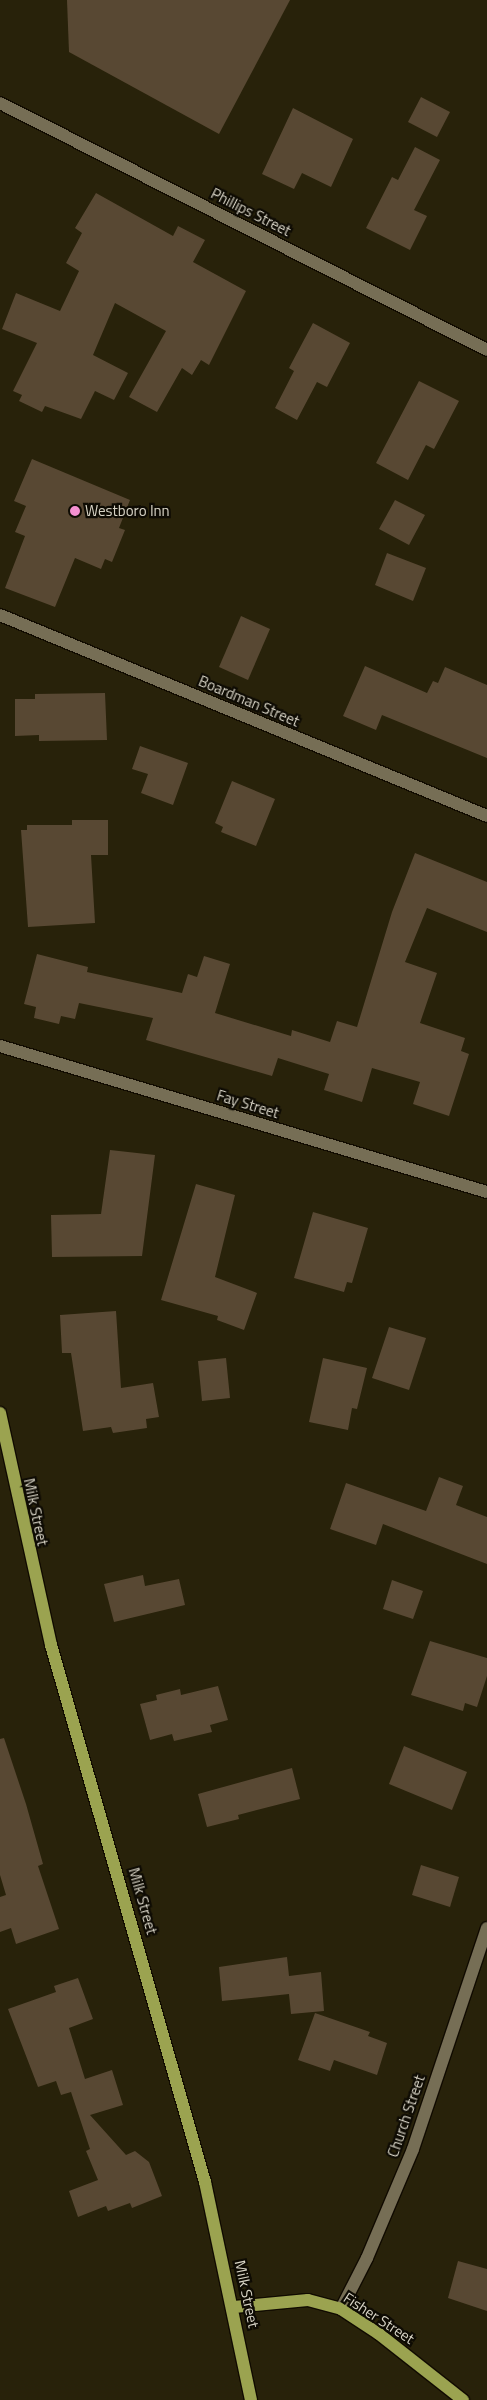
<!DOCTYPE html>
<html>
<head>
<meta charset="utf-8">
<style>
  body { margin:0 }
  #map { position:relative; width:487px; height:2400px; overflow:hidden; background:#28220a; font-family:"Titillium Web",sans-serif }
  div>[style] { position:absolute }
  .building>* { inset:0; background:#584833 }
  .roads { filter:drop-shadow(1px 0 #110b00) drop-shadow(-1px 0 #110b00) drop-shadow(0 1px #110b00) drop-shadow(0 -1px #110b00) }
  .minor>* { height:12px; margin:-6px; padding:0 6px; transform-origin:6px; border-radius:6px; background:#766e55 }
  .major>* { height:12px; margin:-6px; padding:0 6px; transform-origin:6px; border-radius:6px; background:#9ba350 }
  .dots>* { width:14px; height:14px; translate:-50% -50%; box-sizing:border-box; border:2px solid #0e0b03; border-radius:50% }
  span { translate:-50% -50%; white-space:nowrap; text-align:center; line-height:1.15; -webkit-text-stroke:4.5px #0e0b03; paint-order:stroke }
  .street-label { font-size:15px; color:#d8d4c6 }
  .poi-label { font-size:15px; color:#d8d4c6 }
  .left { translate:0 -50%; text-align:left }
</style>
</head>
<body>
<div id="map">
  <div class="building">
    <div style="clip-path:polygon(67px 0,290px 0,219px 134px,69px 52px)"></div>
    <div style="clip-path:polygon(421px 97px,450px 112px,437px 137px,408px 122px)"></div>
    <div style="clip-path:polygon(293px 108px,353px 139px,331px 187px,302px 173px,294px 189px,262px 174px)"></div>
    <div style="clip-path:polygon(415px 147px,440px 160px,414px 210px,427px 216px,410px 250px,366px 228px,392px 177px,398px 180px)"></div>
    <div style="clip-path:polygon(96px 193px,173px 236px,178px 226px,205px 240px,193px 262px,246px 291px,209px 365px,201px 360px,192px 375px,182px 368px,157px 412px,129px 397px,166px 331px,115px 303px,93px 355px,128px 373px,114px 400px,95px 391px,81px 419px,45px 406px,42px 412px,19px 401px,22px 395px,13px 391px,37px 343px,2px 329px,16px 293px,60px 311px,79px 271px,66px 263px,82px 233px,75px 228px)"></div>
    <div style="clip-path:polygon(313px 323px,350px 343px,327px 387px,317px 382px,297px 420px,275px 408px,294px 371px,289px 368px)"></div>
    <div style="clip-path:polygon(419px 381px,459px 401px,434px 449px,426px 445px,408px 480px,376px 463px)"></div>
    <div style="clip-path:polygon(32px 459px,130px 500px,119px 528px,125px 530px,112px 562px,105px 559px,101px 569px,75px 558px,55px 607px,5px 588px,25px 536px,15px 532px,26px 506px,14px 501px)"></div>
    <div style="clip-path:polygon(395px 500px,425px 515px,409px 545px,379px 529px)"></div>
    <div style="clip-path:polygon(387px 553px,426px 568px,413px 601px,375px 585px)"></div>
    <div style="clip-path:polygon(241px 616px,270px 629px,248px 680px,219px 667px)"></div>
    <div style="clip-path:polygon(365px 666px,427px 693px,433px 681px,438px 683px,445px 667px,487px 685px,487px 758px,382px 715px,376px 730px,343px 716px)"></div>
    <div style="clip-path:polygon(105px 693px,107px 740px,39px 741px,39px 735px,15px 736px,15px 699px,35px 699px,35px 694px)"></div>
    <div style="clip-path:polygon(140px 746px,188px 763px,173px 805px,141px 793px,148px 774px,132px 769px)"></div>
    <div style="clip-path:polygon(232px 781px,275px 799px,256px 846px,221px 832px,223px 827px,215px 823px)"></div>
    <div style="clip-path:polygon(72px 820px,108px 820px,108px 855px,91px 855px,95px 923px,28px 927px,21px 830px,27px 830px,27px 825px,72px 825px)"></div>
    <div style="clip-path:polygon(415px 853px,487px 882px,487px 932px,427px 908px,405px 962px,437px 973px,420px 1023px,465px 1038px,461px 1051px,469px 1054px,449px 1116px,413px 1104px,420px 1082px,372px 1068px,362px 1102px,324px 1090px,329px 1074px,278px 1058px,272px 1076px,146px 1040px,153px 1018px,79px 1003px,75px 1019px,61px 1016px,59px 1024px,34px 1018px,36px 1007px,24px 1004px,37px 954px,88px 967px,87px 972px,182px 993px,188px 974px,197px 977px,204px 956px,230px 964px,215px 1013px,291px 1036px,292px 1030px,330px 1042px,337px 1021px,357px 1027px,392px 912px)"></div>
    <div style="clip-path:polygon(110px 1150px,155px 1155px,142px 1256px,52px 1257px,51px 1215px,101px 1214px)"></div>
    <div style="clip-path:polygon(196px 1184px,235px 1195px,215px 1277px,257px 1293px,244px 1330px,217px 1320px,218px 1316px,161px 1300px)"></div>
    <div style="clip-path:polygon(313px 1212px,368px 1228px,352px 1283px,347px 1282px,344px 1292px,294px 1278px)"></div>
    <div style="clip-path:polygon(116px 1311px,121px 1388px,153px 1383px,159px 1417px,146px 1419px,147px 1428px,113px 1433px,111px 1427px,83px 1431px,71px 1353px,62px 1353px,60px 1315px)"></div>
    <div style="clip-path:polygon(389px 1327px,426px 1338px,409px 1390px,372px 1378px)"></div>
    <div style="clip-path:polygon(226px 1358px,230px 1398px,202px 1401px,198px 1361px)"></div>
    <div style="clip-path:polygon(323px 1358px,367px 1368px,357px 1409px,352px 1408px,348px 1430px,309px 1422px)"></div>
    <div style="clip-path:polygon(439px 1477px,463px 1486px,456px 1505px,487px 1517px,487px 1564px,383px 1524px,376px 1545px,330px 1529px,346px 1483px,426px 1511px)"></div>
    <div style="clip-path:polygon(143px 1575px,145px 1586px,179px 1579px,185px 1605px,114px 1622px,104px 1584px)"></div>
    <div style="clip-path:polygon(392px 1580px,423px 1591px,413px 1619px,383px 1609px)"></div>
    <div style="clip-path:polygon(430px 1641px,487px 1658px,487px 1676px,477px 1707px,465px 1703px,463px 1711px,411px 1695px)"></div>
    <div style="clip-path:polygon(218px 1686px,228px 1720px,210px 1725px,212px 1732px,174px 1741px,172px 1734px,150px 1740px,140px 1704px,157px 1700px,156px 1695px,180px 1689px,181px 1695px)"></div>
    <div style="clip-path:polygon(4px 1738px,26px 1804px,43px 1864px,38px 1866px,59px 1929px,16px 1944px,11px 1928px,0 1932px,0 1897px,6px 1895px,0 1875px,0 1739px)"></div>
    <div style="clip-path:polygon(404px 1746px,467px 1772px,452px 1810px,389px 1784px)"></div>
    <div style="clip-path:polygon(292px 1768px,300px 1799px,238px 1815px,239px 1819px,207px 1827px,198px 1794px)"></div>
    <div style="clip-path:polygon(421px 1865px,459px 1877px,450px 1907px,412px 1895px)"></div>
    <div style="clip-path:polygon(287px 1957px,289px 1976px,321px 1972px,324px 2011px,291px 2014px,289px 1994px,222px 2001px,219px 1967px)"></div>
    <div style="clip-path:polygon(78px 1978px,93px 2019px,69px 2028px,85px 2079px,112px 2070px,123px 2105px,90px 2115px,126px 2155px,135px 2151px,149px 2162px,162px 2196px,132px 2208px,130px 2203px,108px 2211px,106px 2206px,78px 2217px,69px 2191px,98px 2180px,86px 2151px,90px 2149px,71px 2092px,61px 2095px,56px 2081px,38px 2087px,8px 2009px,56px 1992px,54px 1986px)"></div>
    <div style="clip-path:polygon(315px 2013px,370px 2032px,368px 2036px,387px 2043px,377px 2075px,334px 2060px,330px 2071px,298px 2060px)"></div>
    <div style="clip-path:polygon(458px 2261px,487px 2269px,487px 2311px,448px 2298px)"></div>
  </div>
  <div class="roads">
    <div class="minor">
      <div style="left:0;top:103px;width:546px;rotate:26.89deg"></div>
      <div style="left:0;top:615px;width:527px;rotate:22.43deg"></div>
      <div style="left:0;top:1046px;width:508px;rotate:16.69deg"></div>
      <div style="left:341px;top:2309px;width:57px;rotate:-63deg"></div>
      <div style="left:367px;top:2258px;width:118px;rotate:-67.1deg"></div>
      <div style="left:413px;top:2149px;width:233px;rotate:-71.5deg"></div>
    </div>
    <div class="major">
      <div style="left:0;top:1413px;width:238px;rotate:77.6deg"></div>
      <div style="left:51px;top:1645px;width:559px;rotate:74deg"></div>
      <div style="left:205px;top:2182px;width:223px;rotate:78.1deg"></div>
      <div style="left:234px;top:2307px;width:74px;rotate:-5.4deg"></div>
      <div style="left:308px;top:2300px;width:34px;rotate:15deg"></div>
      <div style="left:341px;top:2309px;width:45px;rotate:33.3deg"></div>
      <div style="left:379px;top:2334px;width:107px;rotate:38.2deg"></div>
    </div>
  </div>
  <div class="dots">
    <div style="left:75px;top:511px;background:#f590d1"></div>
  </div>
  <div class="street-label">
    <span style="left:251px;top:212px;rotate:27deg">Phillips Street</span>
    <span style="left:249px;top:701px;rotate:23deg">Boardman Street</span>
    <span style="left:248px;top:1104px;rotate:17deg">Fay Street</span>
    <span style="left:36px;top:1512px;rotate:78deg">Milk Street</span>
    <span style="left:143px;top:1901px;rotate:74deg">Milk Street</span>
    <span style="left:406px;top:2116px;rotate:-71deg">Church Street</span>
    <span style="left:247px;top:2294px;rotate:78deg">Milk Street</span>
    <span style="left:379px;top:2318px;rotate:33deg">Fisher Street</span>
  </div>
  <div class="poi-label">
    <span class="left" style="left:85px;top:511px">Westboro Inn</span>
  </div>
</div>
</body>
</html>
